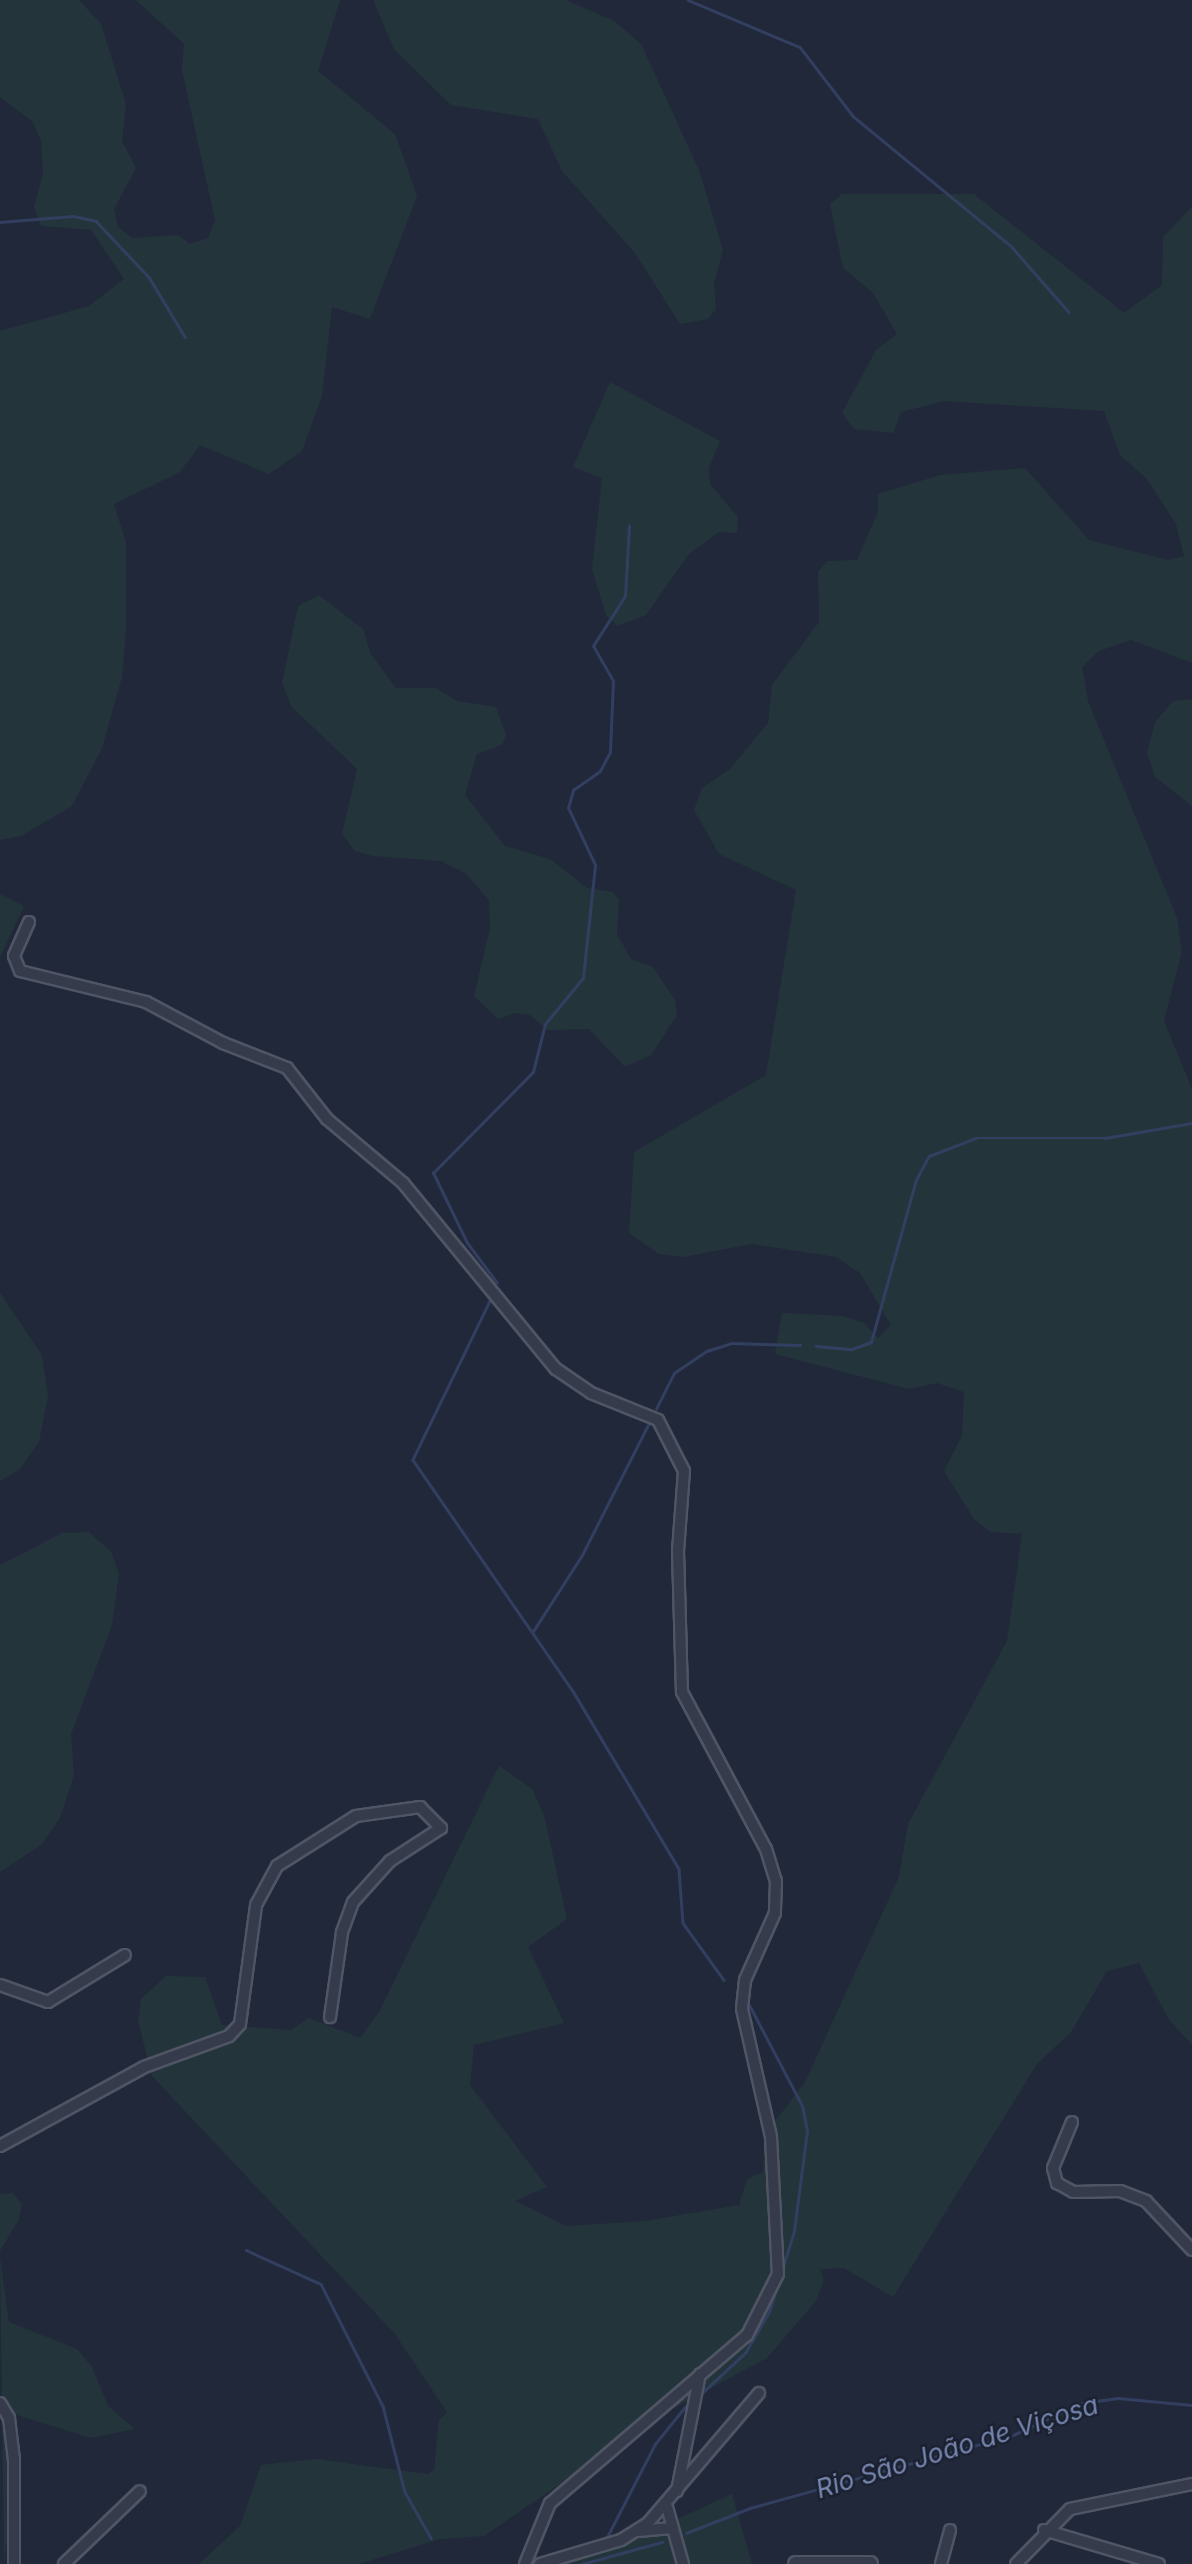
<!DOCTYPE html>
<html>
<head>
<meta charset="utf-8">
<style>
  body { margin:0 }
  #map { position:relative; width:1192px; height:2564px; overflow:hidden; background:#21283a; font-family:Inter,sans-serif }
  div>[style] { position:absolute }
  .green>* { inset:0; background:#23353b }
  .stream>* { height:2.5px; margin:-1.25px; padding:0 1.25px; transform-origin:1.25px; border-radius:1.25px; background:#333f60 }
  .roads { filter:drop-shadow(2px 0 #505565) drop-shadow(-2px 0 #505565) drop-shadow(0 2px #505565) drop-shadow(0 -2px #505565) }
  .minor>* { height:10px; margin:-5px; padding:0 5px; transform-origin:5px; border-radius:5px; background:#353b4a }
  .tertiary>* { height:14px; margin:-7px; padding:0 7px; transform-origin:7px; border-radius:7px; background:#353b4a }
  span { translate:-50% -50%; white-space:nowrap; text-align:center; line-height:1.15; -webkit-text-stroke:5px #1a202f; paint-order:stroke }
  .water-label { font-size:26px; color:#7786af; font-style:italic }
</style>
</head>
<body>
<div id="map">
  <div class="green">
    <div style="clip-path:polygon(0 0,79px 0,101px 24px,126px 104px,122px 141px,136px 168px,114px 209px,118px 227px,132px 238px,178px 235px,190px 244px,208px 238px,215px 220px,182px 70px,184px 44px,136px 0,340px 0,318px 71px,395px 134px,417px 196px,370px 319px,332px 307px,322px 396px,302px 451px,269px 474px,200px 445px,180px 472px,114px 504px,126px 543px,126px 630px,122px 677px,102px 748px,72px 806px,21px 836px,0 840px,0 331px,89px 306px,124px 279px,91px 230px,41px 226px,34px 207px,43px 174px,41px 140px,32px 121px,0 97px)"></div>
    <div style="clip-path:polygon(373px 0,566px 0,614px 21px,641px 44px,699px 170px,723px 250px,714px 283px,716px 309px,708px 319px,680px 324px,635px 253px,562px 171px,538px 119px,451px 105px,394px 49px)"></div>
    <div style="clip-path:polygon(842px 194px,974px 194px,1124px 313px,1162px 285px,1163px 237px,1192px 207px,1192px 663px,1131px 640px,1099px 651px,1082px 667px,1088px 701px,1177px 918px,1182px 951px,1164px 1021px,1192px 1089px,1192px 2045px,1168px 2018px,1139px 1963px,1107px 1971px,1071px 2032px,1037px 2064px,893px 2297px,844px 2268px,820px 2269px,824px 2280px,816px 2301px,767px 2358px,661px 2415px,484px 2536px,440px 2539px,359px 2564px,199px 2564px,240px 2526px,261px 2465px,315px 2459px,428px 2474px,434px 2470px,439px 2420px,447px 2412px,395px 2334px,152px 2076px,138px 2021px,141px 1999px,166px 1976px,205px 1977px,222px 2025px,291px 2030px,309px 2018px,360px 2038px,379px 2012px,499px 1766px,532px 1789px,544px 1815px,567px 1919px,528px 1947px,564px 2023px,474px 2045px,470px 2085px,547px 2187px,515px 2201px,566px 2226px,645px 2221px,739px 2205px,747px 2179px,763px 2172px,764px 2136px,805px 2082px,899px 1877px,908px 1824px,1007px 1641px,1022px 1534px,991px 1532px,974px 1519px,944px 1471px,962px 1436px,964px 1392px,937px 1383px,909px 1389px,775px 1354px,782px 1313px,843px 1316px,864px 1323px,878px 1338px,891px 1325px,860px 1273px,836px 1257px,752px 1244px,683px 1257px,659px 1254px,629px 1233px,634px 1152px,766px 1075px,796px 890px,719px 854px,694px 810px,702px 788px,730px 769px,768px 723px,772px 685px,819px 622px,818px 572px,827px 561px,857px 560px,878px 512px,878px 494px,940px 475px,1025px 468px,1089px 540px,1168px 560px,1184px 556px,1176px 524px,1147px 479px,1120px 455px,1104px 411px,944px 401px,901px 412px,893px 433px,854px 429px,842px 413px,876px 350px,897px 334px,873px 293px,843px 268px,830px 204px)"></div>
    <div style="clip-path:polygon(610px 382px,720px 441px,709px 468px,710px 484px,738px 517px,737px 533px,719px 532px,689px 554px,646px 615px,617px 626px,606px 615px,592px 569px,602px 478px,573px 467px)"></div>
    <div style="clip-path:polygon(319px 595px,364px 630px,370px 653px,396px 688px,436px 688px,457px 701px,496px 707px,506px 735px,502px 745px,477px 754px,465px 795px,505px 846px,550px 859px,587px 888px,613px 892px,619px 900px,617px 934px,631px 959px,653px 967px,675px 1000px,677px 1015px,651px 1055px,625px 1067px,589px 1029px,548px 1030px,530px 1015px,516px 1013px,498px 1019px,474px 996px,490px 928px,489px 900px,465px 873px,441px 861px,373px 856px,355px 851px,342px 834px,357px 769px,292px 707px,282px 683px,298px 606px)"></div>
    <div style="clip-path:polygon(1192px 699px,1192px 806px,1155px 777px,1147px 753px,1155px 722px,1173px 701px)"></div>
    <div style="clip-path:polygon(0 894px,24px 906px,0 957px)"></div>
    <div style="clip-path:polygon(0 1293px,42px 1355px,48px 1396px,39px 1442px,20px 1469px,0 1481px)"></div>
    <div style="clip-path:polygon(89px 1532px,111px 1552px,119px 1573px,112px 1625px,71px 1734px,74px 1775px,60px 1818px,41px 1845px,0 1872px,0 1565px,62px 1533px)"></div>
    <div style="clip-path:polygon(13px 2193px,22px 2205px,19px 2219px,0 2251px,0 2194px)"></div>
    <div style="clip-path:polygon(0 2257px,9px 2322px,77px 2349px,92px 2367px,108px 2406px,135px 2429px,91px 2438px,4px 2411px,12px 2506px,4px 2564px)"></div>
    <div style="clip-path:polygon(732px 2494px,752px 2564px,541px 2564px,619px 2546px)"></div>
  </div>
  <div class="stream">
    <div style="left:688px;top:0;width:121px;rotate:22.8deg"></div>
    <div style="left:800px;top:47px;width:88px;rotate:52.4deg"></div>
    <div style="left:854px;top:117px;width:205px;rotate:39.4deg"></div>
    <div style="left:1012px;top:247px;width:86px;rotate:48.8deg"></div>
    <div style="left:0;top:222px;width:73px;rotate:-4.7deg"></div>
    <div style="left:73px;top:216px;width:24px;rotate:12deg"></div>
    <div style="left:96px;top:221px;width:77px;rotate:46.6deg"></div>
    <div style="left:149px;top:277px;width:70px;rotate:59deg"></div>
    <div style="left:497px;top:1283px;width:50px;rotate:-126.9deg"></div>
    <div style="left:467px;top:1243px;width:78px;rotate:-115.9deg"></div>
    <div style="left:433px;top:1173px;width:142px;rotate:-45.3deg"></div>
    <div style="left:533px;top:1072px;width:49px;rotate:-76deg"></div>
    <div style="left:545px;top:1024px;width:60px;rotate:-50.4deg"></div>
    <div style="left:583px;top:978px;width:114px;rotate:-83.9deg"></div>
    <div style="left:595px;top:865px;width:63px;rotate:-115.3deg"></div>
    <div style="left:568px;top:808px;width:19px;rotate:-74deg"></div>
    <div style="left:573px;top:790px;width:33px;rotate:-35deg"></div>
    <div style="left:600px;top:771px;width:21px;rotate:-62deg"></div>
    <div style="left:610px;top:752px;width:71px;rotate:-87.6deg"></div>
    <div style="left:613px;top:681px;width:40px;rotate:-119.7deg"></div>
    <div style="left:593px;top:646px;width:59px;rotate:-57.4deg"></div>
    <div style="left:625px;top:596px;width:70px;rotate:-86.7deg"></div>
    <div style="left:492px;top:1297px;width:181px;rotate:115.9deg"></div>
    <div style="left:413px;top:1460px;width:281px;rotate:55.3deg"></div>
    <div style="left:573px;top:1691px;width:207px;rotate:59.2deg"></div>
    <div style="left:679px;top:1869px;width:54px;rotate:85.8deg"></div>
    <div style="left:683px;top:1923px;width:70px;rotate:54.3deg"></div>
    <div style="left:816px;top:1346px;width:36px;rotate:5deg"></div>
    <div style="left:852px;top:1349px;width:20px;rotate:-20deg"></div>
    <div style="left:871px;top:1342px;width:168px;rotate:-74.5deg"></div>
    <div style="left:916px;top:1180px;width:27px;rotate:-62deg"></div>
    <div style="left:929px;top:1156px;width:50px;rotate:-21deg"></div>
    <div style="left:976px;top:1138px;width:129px"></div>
    <div style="left:1105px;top:1138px;width:88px;rotate:-9.8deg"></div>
    <div style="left:656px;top:1409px;width:40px;rotate:-63.4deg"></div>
    <div style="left:674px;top:1373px;width:40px;rotate:-34deg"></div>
    <div style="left:707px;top:1351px;width:25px;rotate:-18deg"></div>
    <div style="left:731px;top:1343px;width:69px;rotate:1.7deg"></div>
    <div style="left:532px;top:1633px;width:93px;rotate:-57.3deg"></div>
    <div style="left:582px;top:1555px;width:146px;rotate:-63.1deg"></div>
    <div style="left:246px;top:2250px;width:82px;rotate:24.4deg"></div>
    <div style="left:321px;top:2284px;width:137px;rotate:63.1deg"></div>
    <div style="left:383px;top:2406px;width:89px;rotate:75.7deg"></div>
    <div style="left:405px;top:2492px;width:53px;rotate:60.5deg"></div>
    <div style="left:702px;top:2393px;width:59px;rotate:-42.9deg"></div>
    <div style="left:745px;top:2353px;width:48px;rotate:-59.7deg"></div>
    <div style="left:769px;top:2312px;width:85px;rotate:-72.8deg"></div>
    <div style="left:794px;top:2231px;width:101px;rotate:-82.6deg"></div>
    <div style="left:807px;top:2131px;width:25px;rotate:-101deg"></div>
    <div style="left:802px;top:2106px;width:112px;rotate:-117.7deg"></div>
    <div style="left:686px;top:2533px;width:69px;rotate:-21.3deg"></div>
    <div style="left:750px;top:2508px;width:273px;rotate:-15.5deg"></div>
    <div style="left:1013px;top:2435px;width:76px;rotate:-24.9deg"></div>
    <div style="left:1082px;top:2403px;width:36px;rotate:-8deg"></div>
    <div style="left:1118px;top:2398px;width:74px;rotate:5.4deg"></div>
    <div style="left:607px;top:2537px;width:105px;rotate:-62.7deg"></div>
    <div style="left:655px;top:2444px;width:48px;rotate:-51deg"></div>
    <div style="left:582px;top:2564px;width:83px;rotate:-15.4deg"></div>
  </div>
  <div class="roads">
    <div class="minor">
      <div style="left:29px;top:922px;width:37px;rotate:114deg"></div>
      <div style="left:14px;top:956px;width:16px;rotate:68deg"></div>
      <div style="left:20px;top:971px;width:130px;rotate:13.8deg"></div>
      <div style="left:146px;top:1002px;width:87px;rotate:28deg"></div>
      <div style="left:223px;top:1043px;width:69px;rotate:21.3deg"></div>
      <div style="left:287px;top:1068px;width:65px;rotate:51.9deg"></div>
      <div style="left:327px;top:1119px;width:99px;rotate:40.1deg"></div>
      <div style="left:403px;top:1183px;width:241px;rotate:50.6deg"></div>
      <div style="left:556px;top:1369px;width:42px;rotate:34.4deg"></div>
      <div style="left:591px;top:1393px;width:72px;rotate:21.9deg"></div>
      <div style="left:658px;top:1420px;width:57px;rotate:63deg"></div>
      <div style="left:684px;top:1471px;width:80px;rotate:94.3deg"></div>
      <div style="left:678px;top:1551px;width:141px;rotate:88.4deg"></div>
      <div style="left:682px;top:1692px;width:178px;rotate:61.9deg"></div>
      <div style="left:766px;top:1849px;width:34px;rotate:73deg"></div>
      <div style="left:776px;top:1881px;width:32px;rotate:92deg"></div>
      <div style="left:775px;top:1913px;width:73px;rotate:114.1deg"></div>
      <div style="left:745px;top:1980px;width:29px;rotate:96deg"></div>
      <div style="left:742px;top:2009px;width:131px;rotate:77.2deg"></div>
      <div style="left:771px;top:2137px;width:137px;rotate:87.1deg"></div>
      <div style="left:778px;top:2274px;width:68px;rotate:116.9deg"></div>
      <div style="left:747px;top:2335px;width:259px;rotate:139.5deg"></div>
      <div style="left:550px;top:2503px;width:66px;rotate:112.3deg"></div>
      <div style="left:0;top:1985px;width:51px;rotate:19.5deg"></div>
      <div style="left:48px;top:2002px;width:90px;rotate:-31.4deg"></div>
      <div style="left:1072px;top:2122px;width:50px;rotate:112.4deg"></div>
      <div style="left:1053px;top:2168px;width:16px;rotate:75deg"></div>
      <div style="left:1057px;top:2183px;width:18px;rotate:29deg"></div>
      <div style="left:1073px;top:2192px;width:47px;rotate:-1.2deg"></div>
      <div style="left:1120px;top:2191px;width:28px;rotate:21deg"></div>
      <div style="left:1146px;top:2201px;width:67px;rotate:46.8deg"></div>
      <div style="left:0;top:2146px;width:164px;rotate:-28.7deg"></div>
      <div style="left:144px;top:2067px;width:90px;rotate:-20deg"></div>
      <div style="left:229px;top:2036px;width:16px;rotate:-47deg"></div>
      <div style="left:240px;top:2024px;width:120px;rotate:-82.3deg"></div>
      <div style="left:256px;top:1905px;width:44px;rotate:-61.7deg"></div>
      <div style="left:277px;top:1866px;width:93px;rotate:-32.3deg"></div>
      <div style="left:356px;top:1816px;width:65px;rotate:-8deg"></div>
      <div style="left:420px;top:1807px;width:30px;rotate:45deg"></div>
      <div style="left:441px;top:1828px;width:61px;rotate:147.1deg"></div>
      <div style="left:390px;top:1861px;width:55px;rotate:132.1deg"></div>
      <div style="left:353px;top:1902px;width:33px;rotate:110deg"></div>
      <div style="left:342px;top:1933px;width:85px;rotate:98.1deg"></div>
      <div style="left:0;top:2403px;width:17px;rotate:59deg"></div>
      <div style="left:9px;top:2418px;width:42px;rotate:83.2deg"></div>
      <div style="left:14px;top:2460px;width:104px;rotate:90deg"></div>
      <div style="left:677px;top:2491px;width:119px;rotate:-78.9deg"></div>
      <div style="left:667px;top:2507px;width:59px;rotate:74.3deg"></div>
      <div style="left:1044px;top:2530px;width:120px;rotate:16.5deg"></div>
      <div style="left:638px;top:2531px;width:34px;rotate:-5deg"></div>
      <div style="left:64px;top:2564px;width:105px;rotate:-43.8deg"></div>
      <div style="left:540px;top:2564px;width:84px;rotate:-16.5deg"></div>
      <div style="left:621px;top:2540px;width:32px;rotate:-32deg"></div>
      <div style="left:648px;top:2523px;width:171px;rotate:-49.5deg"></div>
      <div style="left:941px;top:2564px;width:35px;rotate:-75deg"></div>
      <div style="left:1016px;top:2564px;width:77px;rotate:-45.5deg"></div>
      <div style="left:1070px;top:2509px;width:125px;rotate:-11.6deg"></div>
    </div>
    <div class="tertiary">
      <div style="left:796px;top:2564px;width:74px"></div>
    </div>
  </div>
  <div class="water-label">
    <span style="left:957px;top:2447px;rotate:-17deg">Rio São João de Viçosa</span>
  </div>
</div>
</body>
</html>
